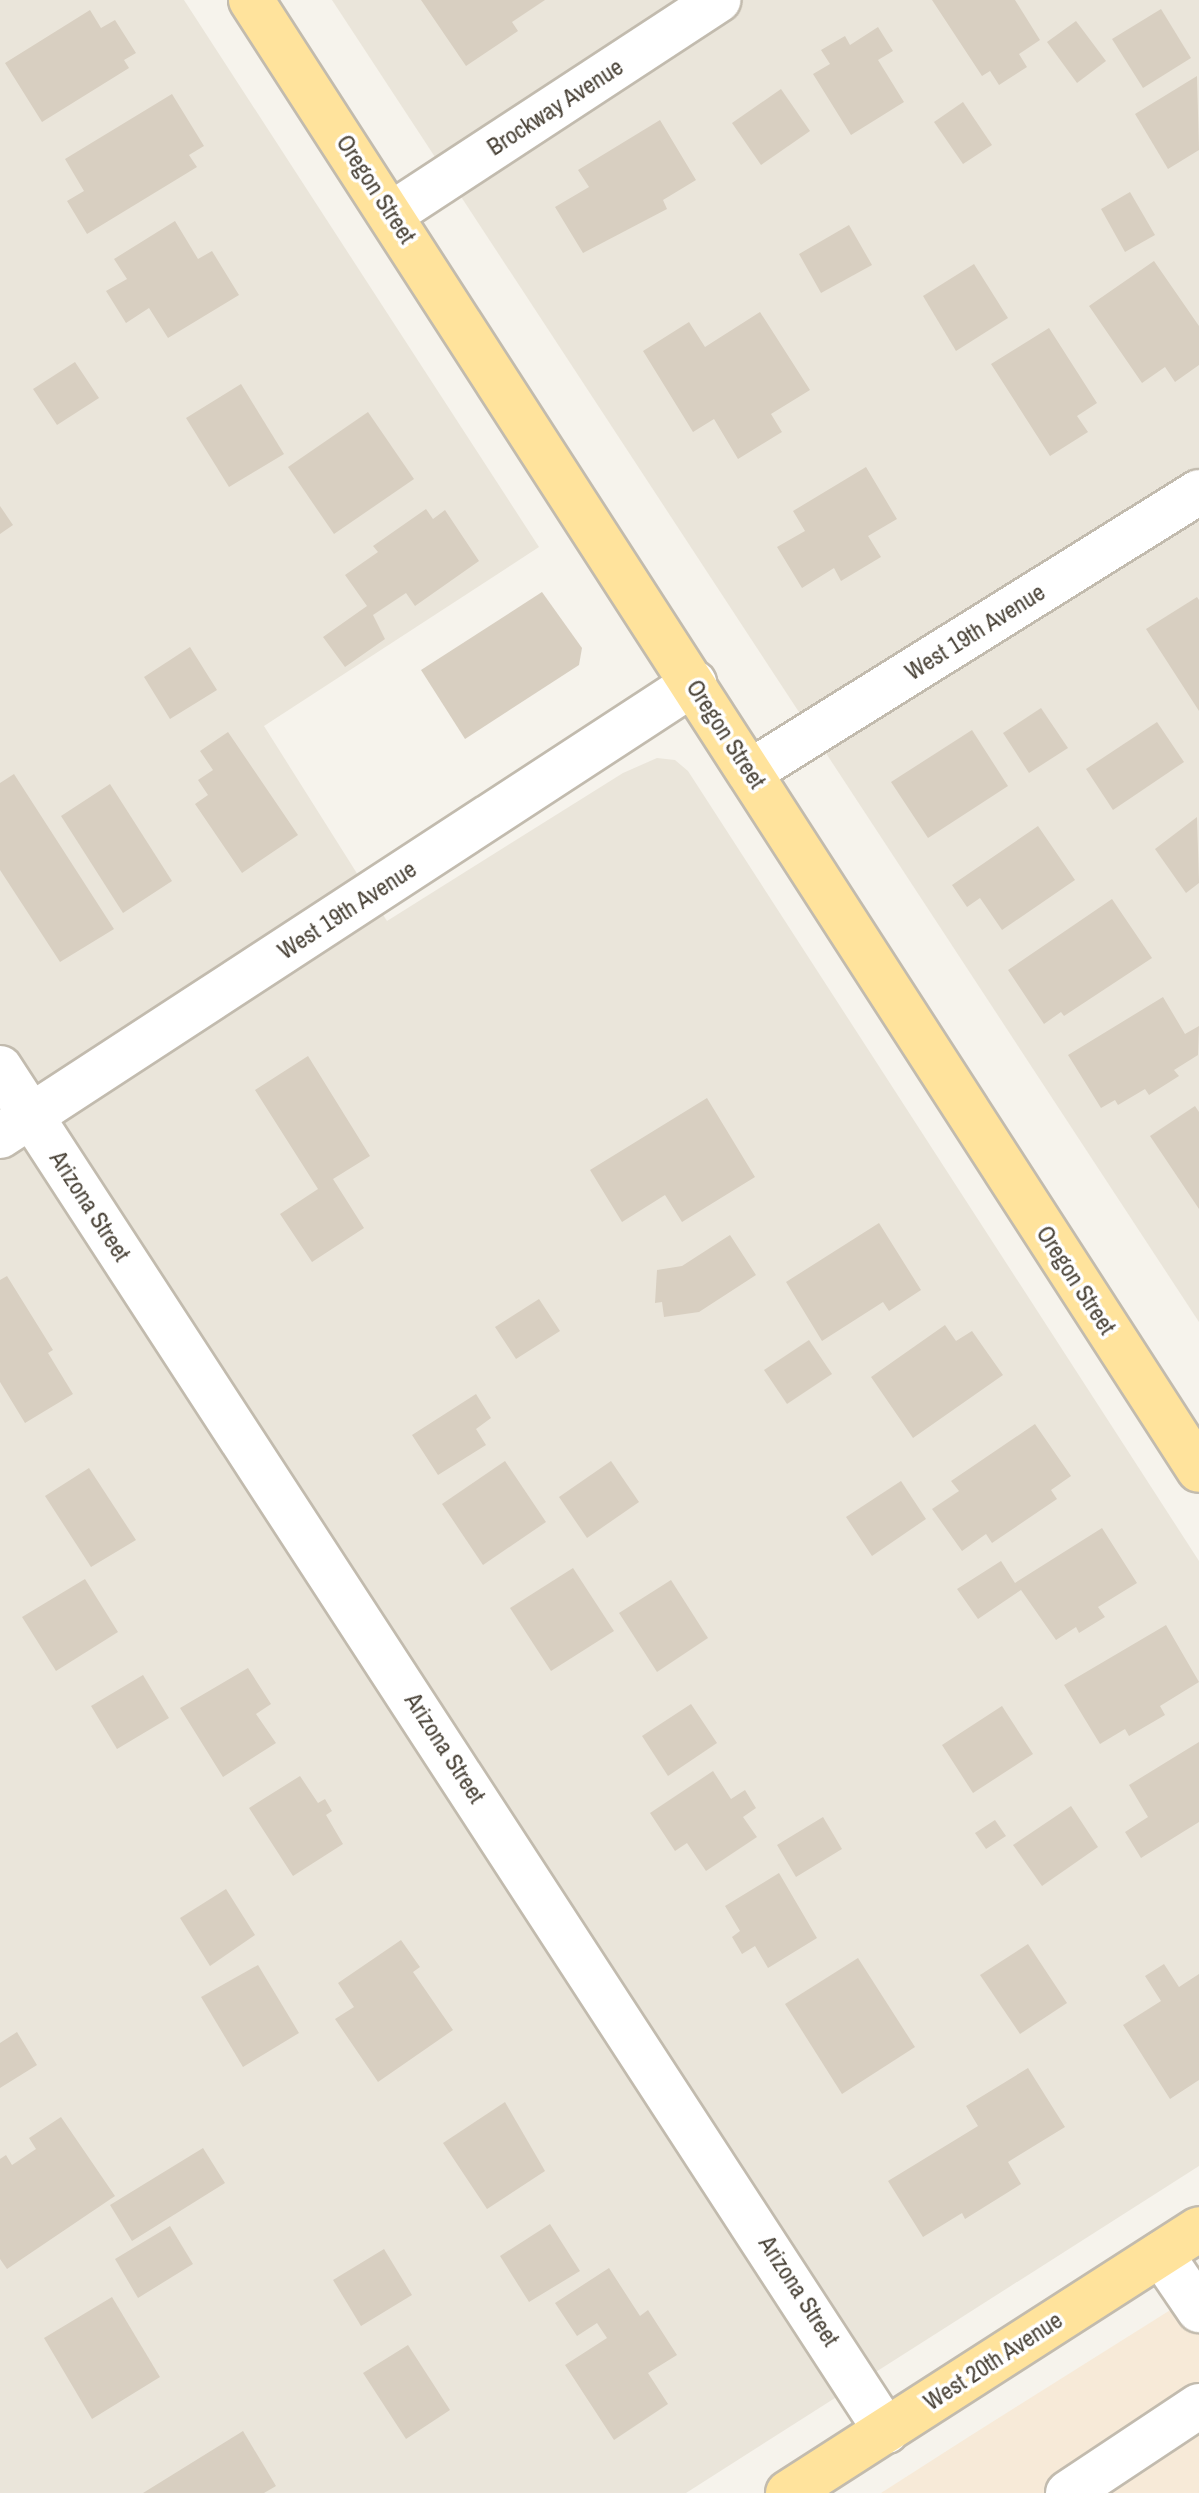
<!DOCTYPE html>
<html>
<head>
<meta charset="utf-8">
<style>
  body { margin:0 }
  #map { position:relative; width:1199px; height:2493px; overflow:hidden; background:#f6f3ec; font-family:"Archivo Narrow",sans-serif }
  div>[style] { position:absolute }
  .residential>* { inset:0; background:#eae5da }
  .commercial>* { inset:0; background:#f7ead8 }
  .building>* { inset:0; background:#d8cfc1 }
  .roads { filter:drop-shadow(2px 0 #c2bbae) drop-shadow(-2px 0 #c2bbae) drop-shadow(0 2px #c2bbae) drop-shadow(0 -2px #c2bbae) }
  .minor>* { height:44px; margin:-22px; padding:0 22px; transform-origin:22px; border-radius:22px; background:#fff }
  .major>* { height:44px; margin:-22px; padding:0 22px; transform-origin:22px; border-radius:22px; background:#ffe39c }
  span { translate:-50% -50%; white-space:nowrap; text-align:center; line-height:1.15; -webkit-text-stroke:7px #fff; paint-order:stroke }
  .street-label { font-size:24px; color:#4b4439 }
</style>
</head>
<body>
<div id="map">
  <div class="residential">
    <div style="clip-path:polygon(0 0,184px 0,539px 547px,264px 726px,387px 921px,623px 773px,657px 758px,675px 760px,688px 771px,1199px 1561px,1199px 2166px,686px 2493px,0 2493px)"></div>
    <div style="clip-path:polygon(332px 0,1199px 0,1199px 1322px)"></div>
  </div>
  <div class="commercial">
    <div style="clip-path:polygon(1199px 2292px,1199px 2493px,881px 2493px,970px 2436px)"></div>
  </div>
  <div class="building">
    <div style="clip-path:polygon(421px 0,545px 0,512px 22px,518px 31px,466px 66px)"></div>
    <div style="clip-path:polygon(932px 0,1015px 0,1040px 40px,1019px 54px,1027px 67px,999px 85px,990px 71px,982px 76px)"></div>
    <div style="clip-path:polygon(1161px 9px,1191px 58px,1143px 88px,1112px 39px)"></div>
    <div style="clip-path:polygon(90px 10px,101px 28px,115px 20px,136px 53px,124px 60px,129px 68px,42px 122px,5px 63px)"></div>
    <div style="clip-path:polygon(1076px 21px,1106px 61px,1077px 83px,1047px 42px)"></div>
    <div style="clip-path:polygon(878px 27px,893px 51px,878px 60px,904px 102px,851px 135px,813px 74px,830px 64px,821px 50px,845px 36px,850px 45px)"></div>
    <div style="clip-path:polygon(1197px 76px,1199px 150px,1168px 169px,1135px 114px)"></div>
    <div style="clip-path:polygon(781px 89px,810px 131px,761px 165px,732px 123px)"></div>
    <div style="clip-path:polygon(172px 94px,204px 146px,189px 155px,197px 167px,87px 234px,67px 201px,84px 191px,65px 159px)"></div>
    <div style="clip-path:polygon(963px 102px,992px 145px,963px 164px,934px 122px)"></div>
    <div style="clip-path:polygon(660px 120px,696px 180px,663px 200px,667px 209px,583px 253px,555px 207px,589px 187px,578px 170px)"></div>
    <div style="clip-path:polygon(1130px 192px,1155px 235px,1125px 252px,1101px 209px)"></div>
    <div style="clip-path:polygon(175px 221px,198px 259px,212px 251px,239px 295px,168px 338px,149px 308px,126px 323px,106px 291px,127px 279px,114px 259px)"></div>
    <div style="clip-path:polygon(849px 225px,872px 265px,821px 293px,799px 254px)"></div>
    <div style="clip-path:polygon(1154px 261px,1199px 326px,1199px 365px,1175px 382px,1165px 367px,1142px 383px,1089px 306px)"></div>
    <div style="clip-path:polygon(974px 264px,1008px 318px,956px 351px,923px 296px)"></div>
    <div style="clip-path:polygon(760px 312px,810px 390px,771px 414px,782px 432px,738px 459px,714px 419px,693px 432px,643px 351px,689px 322px,705px 347px)"></div>
    <div style="clip-path:polygon(1049px 328px,1097px 403px,1077px 416px,1088px 432px,1050px 456px,991px 364px)"></div>
    <div style="clip-path:polygon(75px 362px,99px 398px,57px 425px,33px 389px)"></div>
    <div style="clip-path:polygon(241px 384px,284px 454px,229px 487px,186px 418px)"></div>
    <div style="clip-path:polygon(368px 412px,414px 479px,334px 534px,288px 467px)"></div>
    <div style="clip-path:polygon(866px 467px,897px 519px,868px 536px,881px 557px,841px 581px,834px 568px,802px 588px,777px 547px,805px 531px,793px 511px)"></div>
    <div style="clip-path:polygon(0 506px,13px 525px,0 534px)"></div>
    <div style="clip-path:polygon(426px 509px,433px 519px,445px 510px,479px 561px,415px 606px,406px 593px,373px 615px,385px 639px,345px 667px,323px 637px,367px 606px,345px 575px,378px 552px,373px 546px)"></div>
    <div style="clip-path:polygon(542px 592px,582px 648px,579px 665px,465px 739px,421px 670px)"></div>
    <div style="clip-path:polygon(1197px 597px,1199px 600px,1199px 711px,1146px 629px)"></div>
    <div style="clip-path:polygon(190px 647px,217px 690px,170px 719px,144px 677px)"></div>
    <div style="clip-path:polygon(1041px 708px,1068px 748px,1029px 773px,1003px 733px)"></div>
    <div style="clip-path:polygon(1157px 722px,1184px 762px,1113px 810px,1086px 769px)"></div>
    <div style="clip-path:polygon(972px 730px,1008px 786px,928px 838px,891px 782px)"></div>
    <div style="clip-path:polygon(228px 732px,298px 835px,242px 873px,195px 804px,208px 795px,198px 780px,213px 770px,200px 751px)"></div>
    <div style="clip-path:polygon(14px 774px,114px 929px,60px 962px,0 870px,0 783px)"></div>
    <div style="clip-path:polygon(110px 784px,172px 881px,123px 913px,61px 816px)"></div>
    <div style="clip-path:polygon(1197px 817px,1199px 883px,1186px 893px,1155px 849px)"></div>
    <div style="clip-path:polygon(1038px 826px,1075px 880px,1002px 930px,980px 898px,967px 907px,952px 885px)"></div>
    <div style="clip-path:polygon(1112px 899px,1152px 958px,1064px 1016px,1061px 1012px,1044px 1024px,1008px 970px)"></div>
    <div style="clip-path:polygon(1163px 997px,1185px 1034px,1199px 1026px,1198px 1055px,1174px 1070px,1179px 1076px,1149px 1095px,1145px 1089px,1118px 1105px,1115px 1100px,1101px 1108px,1068px 1055px)"></div>
    <div style="clip-path:polygon(308px 1056px,370px 1156px,333px 1179px,364px 1228px,312px 1262px,280px 1214px,318px 1189px,255px 1090px)"></div>
    <div style="clip-path:polygon(707px 1098px,755px 1177px,682px 1222px,665px 1195px,622px 1222px,590px 1170px)"></div>
    <div style="clip-path:polygon(1195px 1106px,1199px 1112px,1199px 1209px,1150px 1136px)"></div>
    <div style="clip-path:polygon(879px 1223px,921px 1290px,889px 1311px,883px 1302px,822px 1341px,786px 1282px)"></div>
    <div style="clip-path:polygon(730px 1235px,756px 1275px,699px 1312px,664px 1317px,662px 1302px,655px 1303px,657px 1270px,682px 1266px)"></div>
    <div style="clip-path:polygon(7px 1276px,53px 1350px,48px 1353px,73px 1394px,25px 1423px,0 1382px,0 1280px)"></div>
    <div style="clip-path:polygon(539px 1299px,560px 1331px,516px 1359px,495px 1327px)"></div>
    <div style="clip-path:polygon(945px 1325px,956px 1341px,972px 1331px,1003px 1375px,913px 1438px,871px 1377px)"></div>
    <div style="clip-path:polygon(809px 1340px,832px 1374px,787px 1404px,764px 1370px)"></div>
    <div style="clip-path:polygon(476px 1394px,491px 1418px,476px 1429px,486px 1445px,438px 1475px,412px 1435px)"></div>
    <div style="clip-path:polygon(1035px 1424px,1071px 1476px,1051px 1490px,1057px 1499px,992px 1543px,986px 1534px,962px 1551px,932px 1509px,959px 1491px,951px 1481px)"></div>
    <div style="clip-path:polygon(505px 1461px,546px 1522px,483px 1565px,442px 1504px)"></div>
    <div style="clip-path:polygon(611px 1461px,639px 1502px,587px 1538px,559px 1497px)"></div>
    <div style="clip-path:polygon(89px 1468px,136px 1540px,91px 1567px,45px 1496px)"></div>
    <div style="clip-path:polygon(901px 1481px,926px 1519px,872px 1556px,846px 1517px)"></div>
    <div style="clip-path:polygon(1102px 1528px,1137px 1583px,1098px 1607px,1105px 1617px,1079px 1633px,1076px 1627px,1056px 1640px,1021px 1590px,978px 1619px,957px 1589px,1001px 1561px,1015px 1583px)"></div>
    <div style="clip-path:polygon(573px 1568px,614px 1631px,551px 1671px,510px 1608px)"></div>
    <div style="clip-path:polygon(85px 1579px,118px 1632px,56px 1671px,22px 1617px)"></div>
    <div style="clip-path:polygon(671px 1580px,708px 1638px,657px 1672px,619px 1613px)"></div>
    <div style="clip-path:polygon(1166px 1625px,1199px 1682px,1160px 1706px,1165px 1715px,1129px 1736px,1125px 1729px,1100px 1744px,1064px 1685px)"></div>
    <div style="clip-path:polygon(248px 1668px,271px 1704px,256px 1714px,276px 1743px,223px 1777px,180px 1708px)"></div>
    <div style="clip-path:polygon(143px 1675px,169px 1718px,117px 1749px,91px 1706px)"></div>
    <div style="clip-path:polygon(691px 1704px,717px 1743px,668px 1776px,642px 1736px)"></div>
    <div style="clip-path:polygon(1002px 1706px,1033px 1754px,973px 1793px,942px 1745px)"></div>
    <div style="clip-path:polygon(1199px 1742px,1199px 1822px,1141px 1858px,1125px 1832px,1148px 1817px,1129px 1785px)"></div>
    <div style="clip-path:polygon(713px 1771px,731px 1799px,745px 1790px,756px 1808px,743px 1817px,757px 1837px,706px 1871px,687px 1843px,675px 1851px,650px 1813px)"></div>
    <div style="clip-path:polygon(300px 1776px,318px 1803px,325px 1799px,332px 1811px,326px 1815px,343px 1844px,293px 1876px,249px 1808px)"></div>
    <div style="clip-path:polygon(1071px 1806px,1098px 1847px,1042px 1886px,1013px 1845px)"></div>
    <div style="clip-path:polygon(823px 1817px,842px 1849px,796px 1877px,777px 1845px)"></div>
    <div style="clip-path:polygon(995px 1820px,1006px 1836px,986px 1849px,975px 1833px)"></div>
    <div style="clip-path:polygon(779px 1873px,817px 1938px,768px 1968px,755px 1946px,742px 1954px,732px 1937px,740px 1931px,725px 1906px)"></div>
    <div style="clip-path:polygon(226px 1889px,255px 1935px,210px 1966px,180px 1918px)"></div>
    <div style="clip-path:polygon(401px 1940px,420px 1967px,413px 1972px,453px 2030px,378px 2082px,335px 2019px,354px 2007px,338px 1983px)"></div>
    <div style="clip-path:polygon(1028px 1944px,1067px 2003px,1020px 2034px,980px 1975px)"></div>
    <div style="clip-path:polygon(858px 1958px,915px 2047px,842px 2094px,785px 2004px)"></div>
    <div style="clip-path:polygon(1164px 1964px,1179px 1987px,1199px 1974px,1199px 2080px,1170px 2099px,1123px 2025px,1161px 2001px,1145px 1976px)"></div>
    <div style="clip-path:polygon(258px 1965px,299px 2033px,243px 2067px,201px 1997px)"></div>
    <div style="clip-path:polygon(17px 2032px,37px 2065px,0 2088px,0 2043px)"></div>
    <div style="clip-path:polygon(1028px 2068px,1065px 2127px,1008px 2162px,1021px 2184px,965px 2219px,962px 2213px,923px 2237px,888px 2181px,978px 2126px,966px 2106px)"></div>
    <div style="clip-path:polygon(505px 2102px,545px 2171px,487px 2209px,443px 2143px)"></div>
    <div style="clip-path:polygon(61px 2117px,115px 2196px,7px 2269px,0 2259px,0 2159px,6px 2155px,12px 2165px,36px 2149px,29px 2138px)"></div>
    <div style="clip-path:polygon(203px 2148px,225px 2183px,132px 2241px,110px 2205px)"></div>
    <div style="clip-path:polygon(550px 2224px,580px 2271px,529px 2302px,500px 2256px)"></div>
    <div style="clip-path:polygon(170px 2226px,193px 2264px,138px 2298px,115px 2259px)"></div>
    <div style="clip-path:polygon(384px 2249px,412px 2295px,361px 2326px,333px 2280px)"></div>
    <div style="clip-path:polygon(609px 2268px,640px 2316px,648px 2310px,677px 2355px,648px 2373px,668px 2404px,614px 2440px,565px 2365px,607px 2338px,597px 2323px,577px 2336px,555px 2303px)"></div>
    <div style="clip-path:polygon(112px 2297px,160px 2377px,92px 2419px,44px 2338px)"></div>
    <div style="clip-path:polygon(408px 2345px,450px 2410px,406px 2439px,363px 2373px)"></div>
    <div style="clip-path:polygon(243px 2431px,276px 2486px,264px 2493px,143px 2493px)"></div>
  </div>
  <div class="roads">
    <div class="minor">
      <div style="left:393px;top:213px;width:389px;rotate:-33.2deg"></div>
      <div style="left:750px;top:772px;width:529px;rotate:-31.95deg"></div>
      <div style="left:0;top:1068px;width:1626px;rotate:56.97deg"></div>
      <div style="left:0;top:1136px;width:829px;rotate:-33.13deg"></div>
      <div style="left:1161px;top:2254px;width:68px;rotate:55.8deg"></div>
      <div style="left:1068px;top:2493px;width:157px;rotate:-33.6deg"></div>
    </div>
    <div class="major">
      <div style="left:251px;top:0;width:1749px;rotate:57.18deg"></div>
      <div style="left:788px;top:2493px;width:488px;rotate:-32.7deg"></div>
    </div>
  </div>
  <div class="street-label">
    <span style="left:555px;top:107px;rotate:-33deg">Brockway Avenue</span>
    <span style="left:376px;top:189px;rotate:57deg">Oregon Street</span>
    <span style="left:975px;top:632px;rotate:-32deg">West 19th Avenue</span>
    <span style="left:726px;top:734px;rotate:57deg">Oregon Street</span>
    <span style="left:347px;top:910px;rotate:-33deg">West 19th Avenue</span>
    <span style="left:90px;top:1206px;rotate:57deg">Arizona Street</span>
    <span style="left:1076px;top:1280px;rotate:57deg">Oregon Street</span>
    <span style="left:445px;top:1748px;rotate:57deg">Arizona Street</span>
    <span style="left:799px;top:2291px;rotate:57deg">Arizona Street</span>
    <span style="left:993px;top:2361px;rotate:-33deg">West 20th Avenue</span>
  </div>
</div>
</body>
</html>
